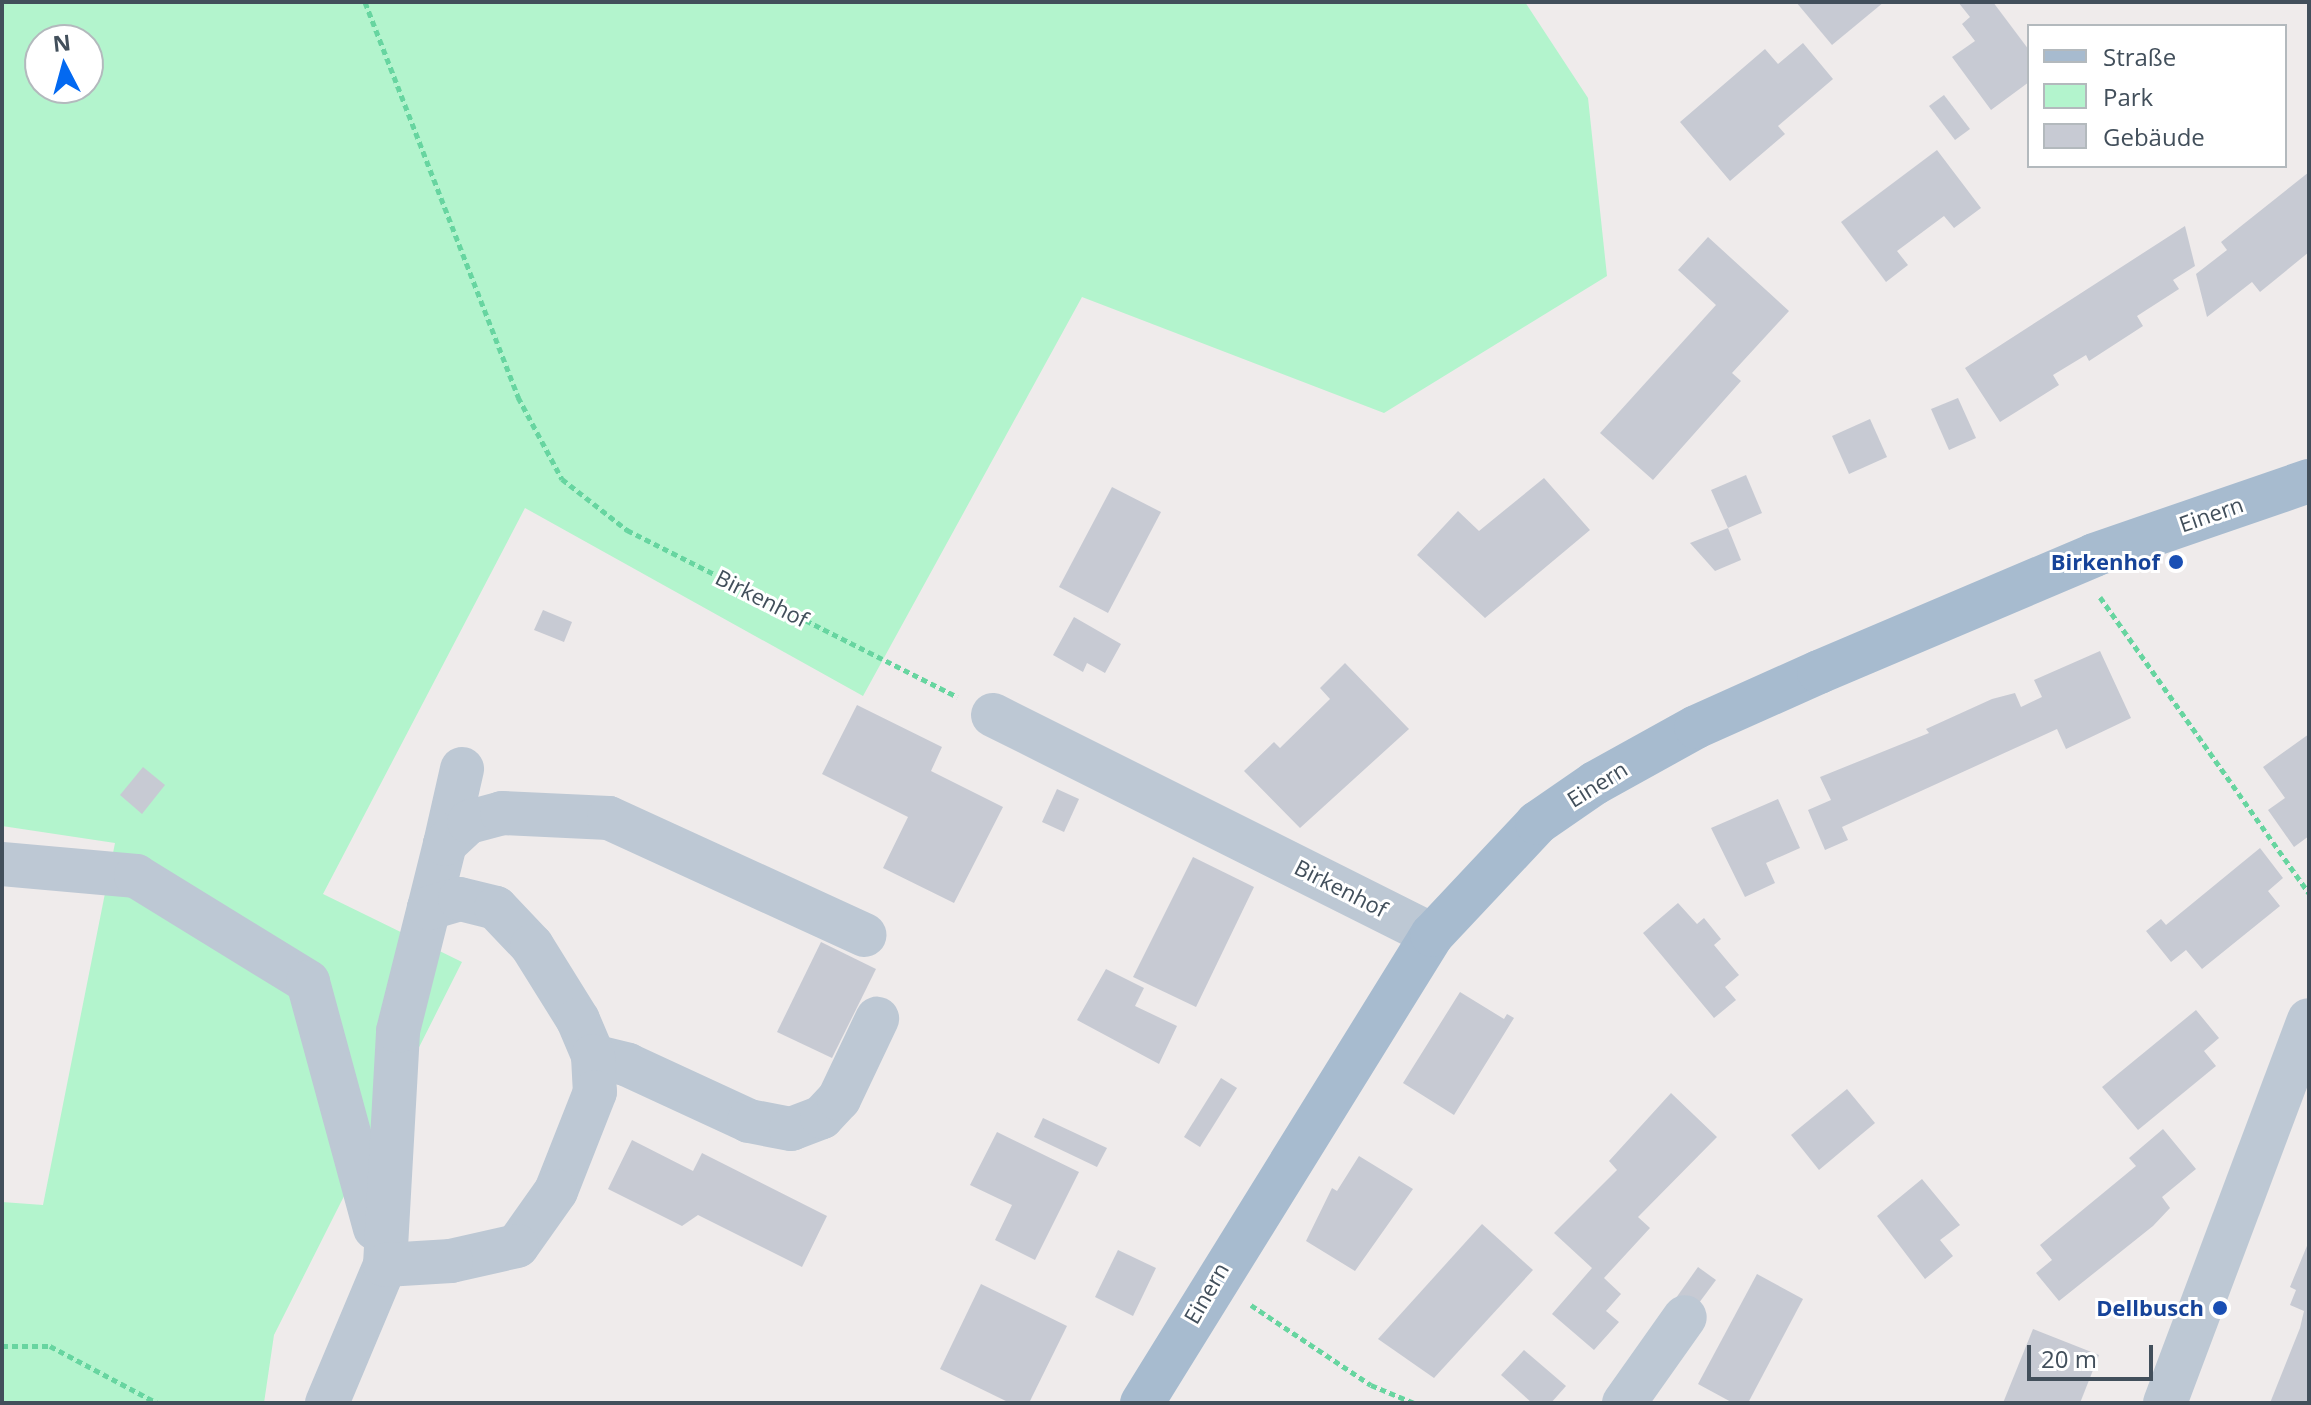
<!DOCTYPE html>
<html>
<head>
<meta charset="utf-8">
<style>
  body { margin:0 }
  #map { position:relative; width:2311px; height:1405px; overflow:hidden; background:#efebeb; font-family:"Open Sans",sans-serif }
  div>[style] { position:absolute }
  .green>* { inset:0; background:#b3f4cd }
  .building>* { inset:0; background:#c7cad3 }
  .path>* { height:5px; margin-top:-2.5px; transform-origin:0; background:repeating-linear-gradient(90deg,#67d5a0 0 6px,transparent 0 10px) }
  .minor>* { height:44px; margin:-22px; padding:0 22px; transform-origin:22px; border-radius:22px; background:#bdc8d4 }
  .major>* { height:44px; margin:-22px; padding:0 22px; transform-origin:22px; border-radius:22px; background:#a7bbcf }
  .dots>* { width:22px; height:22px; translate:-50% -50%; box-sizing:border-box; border:4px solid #fff; border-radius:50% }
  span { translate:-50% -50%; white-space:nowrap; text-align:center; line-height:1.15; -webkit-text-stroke:6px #fff; paint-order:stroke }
  .street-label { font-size:22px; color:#424f5b }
  .transit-label { font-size:22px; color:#164399; font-weight:700 }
  .right { translate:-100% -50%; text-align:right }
  .frame { position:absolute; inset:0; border:4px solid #424f5b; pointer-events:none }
  .legend { position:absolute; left:2027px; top:24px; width:260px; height:144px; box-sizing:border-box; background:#fff; border:2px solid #b3b9bd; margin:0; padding:10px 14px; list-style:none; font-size:24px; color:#424f5b }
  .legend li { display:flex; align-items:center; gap:16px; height:40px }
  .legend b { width:40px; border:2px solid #b3b9bd }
  .north { position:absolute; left:24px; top:24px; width:80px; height:80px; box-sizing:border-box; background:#fff; border:2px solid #b3b9bd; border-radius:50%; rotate:354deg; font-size:22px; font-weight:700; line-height:32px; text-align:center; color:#424f5b }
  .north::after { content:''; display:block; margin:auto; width:28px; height:36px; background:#0369f1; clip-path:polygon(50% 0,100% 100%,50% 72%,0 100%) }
  .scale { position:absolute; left:2027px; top:1345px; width:126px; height:36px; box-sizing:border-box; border:4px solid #424f5b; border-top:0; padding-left:10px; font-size:24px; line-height:28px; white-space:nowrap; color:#424f5b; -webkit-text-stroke:6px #fff; paint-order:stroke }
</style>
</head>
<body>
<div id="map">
  <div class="green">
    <div style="clip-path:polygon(evenodd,2px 2px,1525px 2px,1588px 98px,1607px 276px,1384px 413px,1082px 297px,863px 696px,525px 508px,323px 894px,462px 962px,274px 1335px,264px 1403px,2px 1403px,2px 1202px,43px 1205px,115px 843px,2px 826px,2px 2px,40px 40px,88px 40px,88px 88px,40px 88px,40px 40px)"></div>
  </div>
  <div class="building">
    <div style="clip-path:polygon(1796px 2px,1884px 2px,1832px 45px)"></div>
    <div style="clip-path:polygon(1958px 2px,1993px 2px,2029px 50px,2029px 82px,1991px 110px,1952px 57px,1975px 41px,1962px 24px,1970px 17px)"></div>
    <div style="clip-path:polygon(1803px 43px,1833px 79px,1778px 126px,1785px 134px,1730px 181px,1680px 122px,1765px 49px,1778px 64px)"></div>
    <div style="clip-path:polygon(1944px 95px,1970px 129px,1955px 140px,1929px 106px)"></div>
    <div style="clip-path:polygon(1937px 150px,1981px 208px,1954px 228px,1944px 216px,1897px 251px,1908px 265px,1886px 282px,1841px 222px)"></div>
    <div style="clip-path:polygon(2309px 172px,2309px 252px,2260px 292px,2252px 282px,2207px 317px,2196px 274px,2227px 250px,2221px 242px)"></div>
    <div style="clip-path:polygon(2185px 226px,2195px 266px,2173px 280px,2179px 289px,2137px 316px,2143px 326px,2089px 361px,2086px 355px,2053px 375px,2059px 385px,2000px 422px,1965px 368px)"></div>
    <div style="clip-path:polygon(1708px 237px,1789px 311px,1732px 373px,1741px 381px,1653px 480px,1600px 433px,1716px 305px,1678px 270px)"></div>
    <div style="clip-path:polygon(1958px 398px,1976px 438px,1949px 450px,1931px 409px)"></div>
    <div style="clip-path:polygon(1870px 419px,1887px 457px,1849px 474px,1832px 436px)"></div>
    <div style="clip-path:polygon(1746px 475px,1762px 513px,1728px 528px,1711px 490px)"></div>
    <div style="clip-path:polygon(1544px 478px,1590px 530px,1485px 618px,1417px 555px,1458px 511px,1479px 531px)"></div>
    <div style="clip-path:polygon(1112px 487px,1161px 512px,1108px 613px,1059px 587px)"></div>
    <div style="clip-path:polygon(1728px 528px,1741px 560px,1715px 571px,1690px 543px)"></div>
    <div style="clip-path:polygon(543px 610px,572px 622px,564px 642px,534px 630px)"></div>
    <div style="clip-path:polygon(1074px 617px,1121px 644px,1105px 673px,1087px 663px,1083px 672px,1053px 655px)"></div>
    <div style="clip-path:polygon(2100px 651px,2131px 718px,2066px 749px,2057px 729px,1842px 827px,1848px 840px,1825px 850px,1808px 810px,1831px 800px,1820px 777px,1929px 733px,1926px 729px,1992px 699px,2015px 693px,2021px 707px,2042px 697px,2034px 680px)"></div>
    <div style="clip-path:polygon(1345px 663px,1409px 729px,1300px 828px,1244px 771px,1274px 742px,1280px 748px,1330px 699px,1320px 688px)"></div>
    <div style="clip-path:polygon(857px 705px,942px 747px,931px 771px,1003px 807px,954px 903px,883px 868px,908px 817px,822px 774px)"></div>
    <div style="clip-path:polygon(2309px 734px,2309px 836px,2294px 847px,2268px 810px,2285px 798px,2263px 767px)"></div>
    <div style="clip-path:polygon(143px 767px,165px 785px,142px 814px,120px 795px)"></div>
    <div style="clip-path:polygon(1057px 789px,1079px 799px,1064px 832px,1042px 822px)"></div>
    <div style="clip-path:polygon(1778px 799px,1800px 848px,1766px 863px,1775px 883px,1745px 897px,1711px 828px)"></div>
    <div style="clip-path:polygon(2260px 848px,2283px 878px,2268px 891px,2280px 906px,2202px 969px,2186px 950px,2171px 962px,2146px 931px,2161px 919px,2166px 925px)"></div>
    <div style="clip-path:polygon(1193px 857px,1254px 887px,1196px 1007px,1133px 977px)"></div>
    <div style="clip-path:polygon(1678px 903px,1697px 924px,1704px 918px,1721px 939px,1714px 945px,1739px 975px,1725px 987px,1736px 1000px,1714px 1018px,1643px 933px)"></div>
    <div style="clip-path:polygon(821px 942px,876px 969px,832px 1058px,777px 1032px)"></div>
    <div style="clip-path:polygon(1106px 969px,1144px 988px,1135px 1006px,1177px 1026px,1159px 1064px,1077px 1020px)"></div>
    <div style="clip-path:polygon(1460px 992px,1504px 1019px,1507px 1014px,1514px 1018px,1454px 1115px,1403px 1083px)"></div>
    <div style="clip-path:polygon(2196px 1010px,2219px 1038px,2204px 1051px,2216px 1066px,2138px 1130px,2102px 1087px)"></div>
    <div style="clip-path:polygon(1221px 1078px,1237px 1088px,1200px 1147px,1184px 1137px)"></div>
    <div style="clip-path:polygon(1847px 1089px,1875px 1123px,1819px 1170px,1791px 1135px)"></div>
    <div style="clip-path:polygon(1671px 1093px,1717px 1137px,1638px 1217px,1650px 1228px,1604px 1278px,1621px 1294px,1606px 1311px,1619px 1322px,1594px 1350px,1552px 1314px,1592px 1268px,1554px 1233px,1617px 1170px,1609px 1161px)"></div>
    <div style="clip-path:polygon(1043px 1118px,1107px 1148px,1097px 1167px,1034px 1137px)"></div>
    <div style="clip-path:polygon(2163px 1129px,2196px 1169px,2162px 1197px,2170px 1208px,2153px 1226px,2059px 1301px,2036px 1273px,2052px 1260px,2040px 1245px,2136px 1166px,2129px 1158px)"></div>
    <div style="clip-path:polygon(997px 1132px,1079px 1172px,1035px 1260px,995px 1240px,1012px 1205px,970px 1185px)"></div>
    <div style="clip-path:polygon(632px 1140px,693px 1171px,702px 1153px,827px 1216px,802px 1267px,698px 1215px,682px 1226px,608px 1189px)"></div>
    <div style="clip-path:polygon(1359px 1156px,1413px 1189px,1355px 1271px,1306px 1241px,1332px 1188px,1337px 1191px)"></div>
    <div style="clip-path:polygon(1922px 1179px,1960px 1225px,1940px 1240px,1953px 1256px,1925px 1279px,1877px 1216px)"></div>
    <div style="clip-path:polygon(1482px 1224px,1533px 1270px,1434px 1378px,1378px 1339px)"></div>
    <div style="clip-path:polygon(2309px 1241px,2309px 1403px,2270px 1403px,2300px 1328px,2304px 1311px,2290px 1305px,2296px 1290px,2290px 1287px)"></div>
    <div style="clip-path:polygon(1118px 1250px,1156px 1268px,1133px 1316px,1095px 1297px)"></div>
    <div style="clip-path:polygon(1698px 1267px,1716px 1280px,1693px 1311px,1676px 1298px)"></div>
    <div style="clip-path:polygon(1757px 1274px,1803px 1299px,1748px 1403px,1733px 1403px,1698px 1384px)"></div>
    <div style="clip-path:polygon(981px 1284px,1067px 1326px,1029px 1403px,1010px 1403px,940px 1369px)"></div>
    <div style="clip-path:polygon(2033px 1329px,2099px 1355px,2080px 1403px,2003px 1403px)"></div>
    <div style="clip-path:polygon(1524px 1350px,1566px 1386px,1551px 1403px,1532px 1403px,1501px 1375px)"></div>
  </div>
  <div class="path">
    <div style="left:365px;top:2px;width:424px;rotate:68.8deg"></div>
    <div style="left:518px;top:397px;width:93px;rotate:61.8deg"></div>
    <div style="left:562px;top:479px;width:83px;rotate:38.1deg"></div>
    <div style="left:627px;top:530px;width:370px;rotate:26.8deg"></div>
    <div style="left:2100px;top:597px;width:362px;rotate:54.8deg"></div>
    <div style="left:1251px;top:1305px;width:144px;rotate:33.7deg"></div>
    <div style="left:1371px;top:1385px;width:47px;rotate:22.7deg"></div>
    <div style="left:2px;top:1346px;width:48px"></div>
    <div style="left:50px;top:1346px;width:121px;rotate:28deg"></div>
  </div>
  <div class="minor">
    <div style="left:993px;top:715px;width:491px;rotate:26.6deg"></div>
    <div style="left:445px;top:844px;width:77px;rotate:-77.2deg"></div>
    <div style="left:2px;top:864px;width:135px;rotate:5.1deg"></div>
    <div style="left:136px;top:876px;width:202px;rotate:31.6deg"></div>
    <div style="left:308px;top:982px;width:255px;rotate:74.8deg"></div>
    <div style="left:429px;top:908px;width:66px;rotate:-76deg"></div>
    <div style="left:445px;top:844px;width:33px;rotate:-43deg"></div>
    <div style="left:469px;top:822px;width:34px;rotate:-15deg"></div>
    <div style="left:502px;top:813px;width:107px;rotate:2.7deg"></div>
    <div style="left:609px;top:818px;width:281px;rotate:24.6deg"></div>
    <div style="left:593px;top:1056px;width:36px;rotate:14deg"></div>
    <div style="left:628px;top:1065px;width:133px;rotate:24.8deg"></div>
    <div style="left:749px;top:1121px;width:43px;rotate:10.8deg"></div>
    <div style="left:791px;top:1129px;width:33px;rotate:-21deg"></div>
    <div style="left:822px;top:1117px;width:25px;rotate:-47deg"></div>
    <div style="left:839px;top:1099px;width:89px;rotate:-64.6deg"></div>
    <div style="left:327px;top:1403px;width:150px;rotate:-67.2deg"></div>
    <div style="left:385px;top:1265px;width:234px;rotate:-86.8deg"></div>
    <div style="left:398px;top:1031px;width:127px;rotate:-75.9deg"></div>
    <div style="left:429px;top:908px;width:32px;rotate:-16deg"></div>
    <div style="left:460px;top:899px;width:37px;rotate:14deg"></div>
    <div style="left:496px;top:908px;width:52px;rotate:46.5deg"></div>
    <div style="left:532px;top:946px;width:87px;rotate:58.1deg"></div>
    <div style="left:578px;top:1020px;width:39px;rotate:67deg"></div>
    <div style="left:593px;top:1056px;width:36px;rotate:87deg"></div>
    <div style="left:595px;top:1092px;width:106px;rotate:111.5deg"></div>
    <div style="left:556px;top:1191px;width:67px;rotate:125.3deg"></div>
    <div style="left:517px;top:1246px;width:68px;rotate:167.2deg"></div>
    <div style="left:451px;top:1261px;width:66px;rotate:176.5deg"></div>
    <div style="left:1624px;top:1403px;width:105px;rotate:-54.7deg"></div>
    <div style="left:2165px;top:1403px;width:409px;rotate:-69.4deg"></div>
  </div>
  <div class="major">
    <div style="left:1142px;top:1403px;width:551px;rotate:-58.22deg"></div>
    <div style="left:1432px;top:935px;width:154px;rotate:-46.8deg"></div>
    <div style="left:1537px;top:823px;width:70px;rotate:-34.6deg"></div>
    <div style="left:1595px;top:783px;width:115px;rotate:-29deg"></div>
    <div style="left:1696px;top:727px;width:135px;rotate:-24.1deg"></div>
    <div style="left:1819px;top:672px;width:299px;rotate:-23deg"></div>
    <div style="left:2094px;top:555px;width:227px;rotate:-19deg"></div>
  </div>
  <div class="dots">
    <div style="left:2176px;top:562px;background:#1a4fb4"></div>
    <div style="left:2220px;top:1308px;background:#1a4fb4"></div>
  </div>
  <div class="street-label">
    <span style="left:2211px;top:514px;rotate:-19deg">Einern</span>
    <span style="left:762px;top:598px;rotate:27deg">Birkenhof</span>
    <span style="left:1597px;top:784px;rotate:-32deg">Einern</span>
    <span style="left:1341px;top:888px;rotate:27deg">Birkenhof</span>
    <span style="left:1206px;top:1293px;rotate:-60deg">Einern</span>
  </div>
  <div class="transit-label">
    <span class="right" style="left:2160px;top:562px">Birkenhof</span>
    <span class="right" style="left:2204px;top:1308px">Dellbusch</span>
  </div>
  <div class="frame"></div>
  <ul class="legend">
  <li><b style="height:10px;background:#a7bbcf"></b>Straße</li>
  <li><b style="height:22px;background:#b3f4cd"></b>Park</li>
  <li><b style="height:22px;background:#c7cad3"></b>Gebäude</li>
  </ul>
  <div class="north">N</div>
  <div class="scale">20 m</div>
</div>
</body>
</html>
